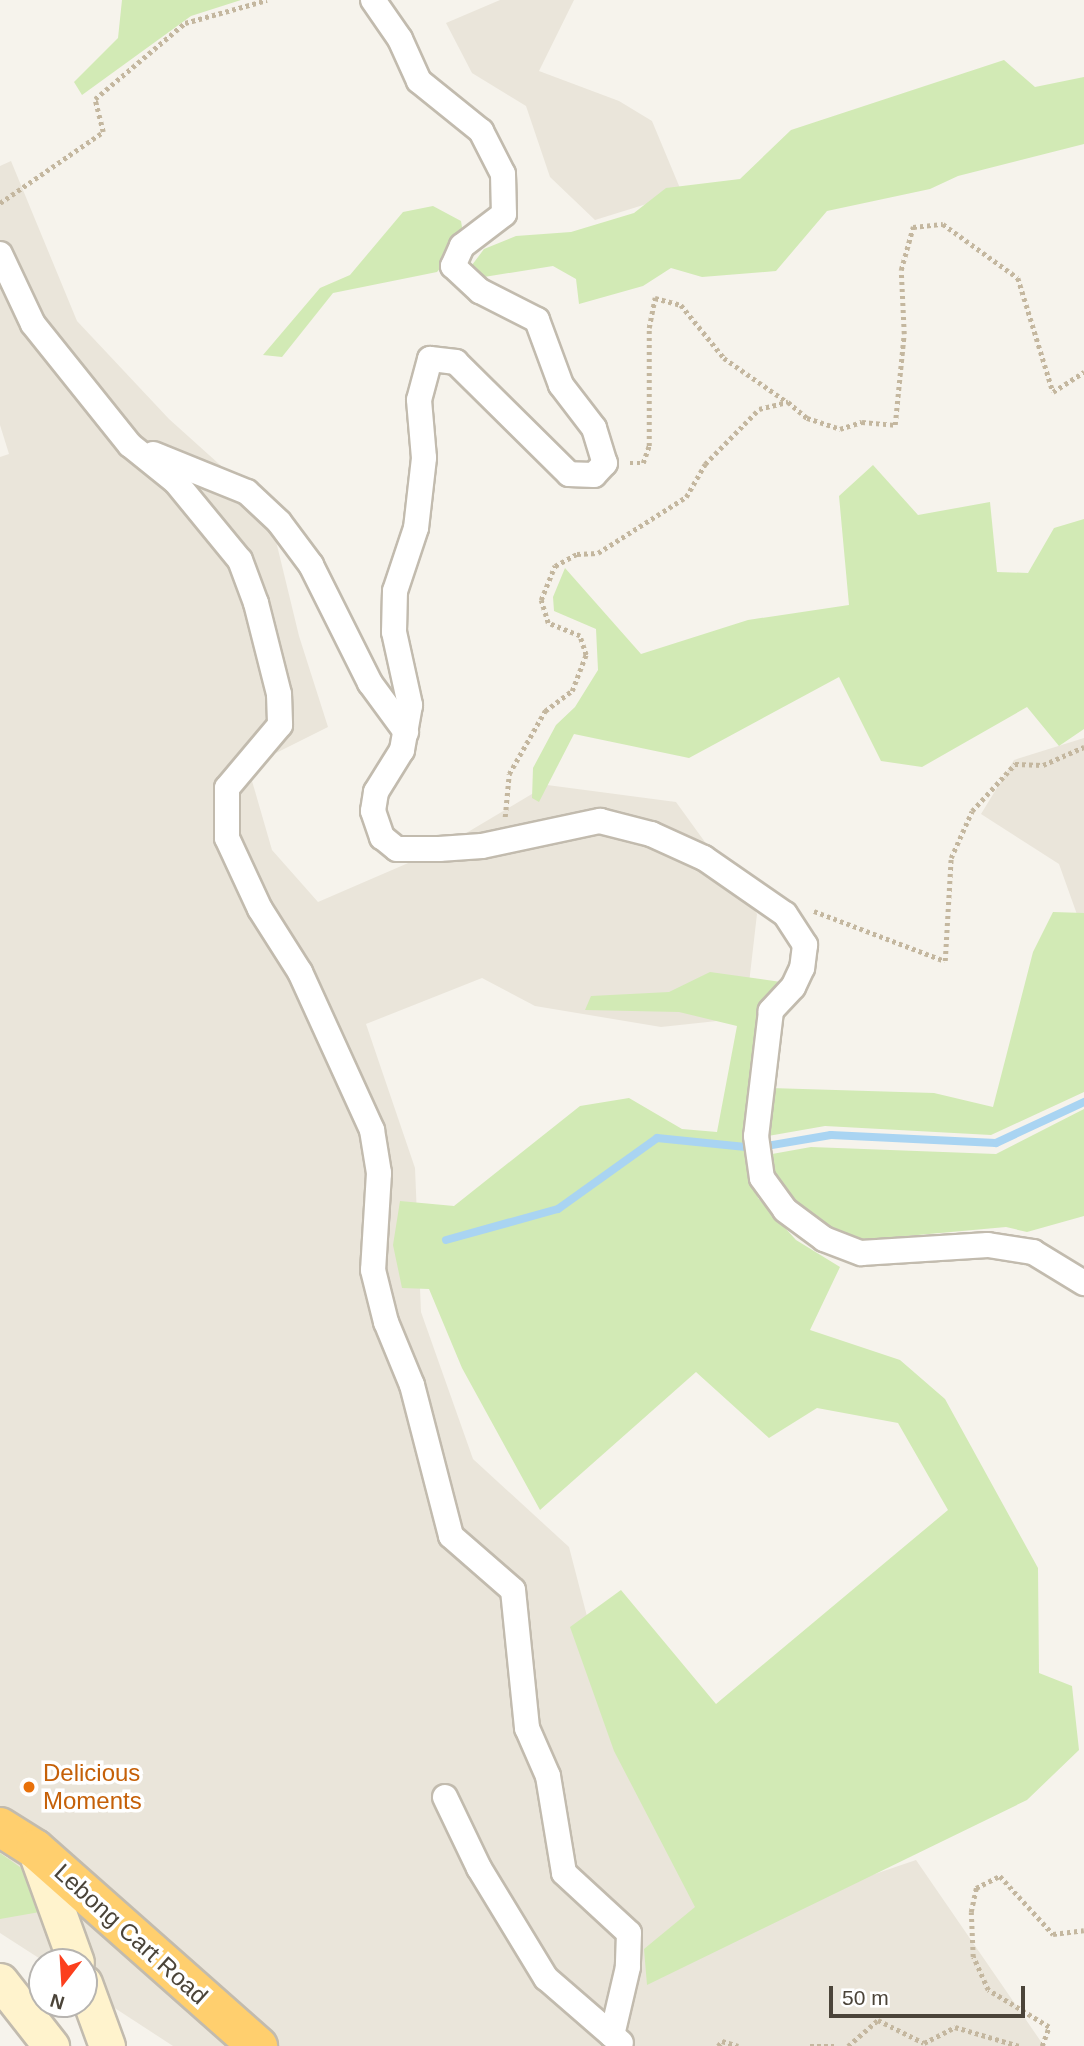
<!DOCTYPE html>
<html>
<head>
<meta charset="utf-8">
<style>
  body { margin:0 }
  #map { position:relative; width:1084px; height:2046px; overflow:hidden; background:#f6f3ec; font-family:Helvetica,sans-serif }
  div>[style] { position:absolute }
  .residential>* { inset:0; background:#eae5da }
  .green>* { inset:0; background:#d2eab5 }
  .stream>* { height:8px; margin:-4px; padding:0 4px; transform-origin:4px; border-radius:4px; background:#a9d4f2 }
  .path>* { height:4.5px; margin-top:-2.25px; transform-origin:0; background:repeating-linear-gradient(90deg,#c4b79f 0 3.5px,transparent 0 7px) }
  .roads { filter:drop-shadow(2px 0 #c2bbae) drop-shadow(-2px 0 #c2bbae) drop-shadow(0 2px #c2bbae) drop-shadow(0 -2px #c2bbae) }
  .street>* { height:24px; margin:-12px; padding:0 12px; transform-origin:12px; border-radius:12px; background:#fff }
  .secondary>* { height:35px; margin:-17.5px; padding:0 17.5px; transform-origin:17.5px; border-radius:17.5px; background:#fff3cd }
  .highway>* { height:38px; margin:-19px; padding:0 19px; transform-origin:19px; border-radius:19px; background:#ffcf6e }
  .dots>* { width:19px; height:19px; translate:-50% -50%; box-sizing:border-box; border:4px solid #fff; border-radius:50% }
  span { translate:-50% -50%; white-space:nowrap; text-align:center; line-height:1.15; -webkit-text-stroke:7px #fff; paint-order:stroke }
  .food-label { font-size:24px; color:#c56008 }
  .left { translate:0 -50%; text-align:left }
  .street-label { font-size:24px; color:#4b4439 }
  .north { position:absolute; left:28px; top:1948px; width:70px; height:70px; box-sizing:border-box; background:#fff; border:2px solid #b7b4b0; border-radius:50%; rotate:197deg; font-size:19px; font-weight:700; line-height:28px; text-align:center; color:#4b4439 }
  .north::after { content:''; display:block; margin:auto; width:24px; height:32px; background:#fc3f1d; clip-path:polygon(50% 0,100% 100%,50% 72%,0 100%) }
  .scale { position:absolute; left:829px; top:1986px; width:196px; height:32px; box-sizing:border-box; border:4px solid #4b4439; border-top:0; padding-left:9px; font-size:21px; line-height:24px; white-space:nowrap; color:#4b4439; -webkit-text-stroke:5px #fff; paint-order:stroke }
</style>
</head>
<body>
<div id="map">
  <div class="residential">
    <div style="clip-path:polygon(500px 0,574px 0,539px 71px,619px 101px,652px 121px,682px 193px,595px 220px,550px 177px,526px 106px,472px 73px,446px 23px)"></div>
    <div style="clip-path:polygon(11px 161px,77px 321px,169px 419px,268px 508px,299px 636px,328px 727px,248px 767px,272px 850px,318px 902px,436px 851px,547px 785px,676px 802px,757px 914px,745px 1018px,661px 1027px,535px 1006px,482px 978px,366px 1024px,415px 1168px,421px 1312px,473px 1459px,569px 1547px,596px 1651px,755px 1915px,916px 1860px,1044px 2046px,173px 2046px,84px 1988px,84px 1962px,45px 1962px,0 1933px,0 1889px,12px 1843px,0 1831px,0 457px,9px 454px,0 425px,0 166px)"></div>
    <div style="clip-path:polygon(1084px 738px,1084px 934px,1059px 864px,981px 814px,1014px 760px)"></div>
  </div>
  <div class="green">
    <div style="clip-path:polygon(122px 0,241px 0,191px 16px,82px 95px,74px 82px,118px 38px)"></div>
    <div style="clip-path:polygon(1004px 60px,1035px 87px,1084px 77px,1084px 144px,958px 176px,930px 189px,827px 211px,776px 271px,702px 277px,671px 268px,643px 286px,579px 304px,576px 279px,553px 266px,484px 277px,472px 265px,484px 249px,516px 236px,571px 232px,634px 213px,666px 188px,740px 179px,791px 130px)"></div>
    <div style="clip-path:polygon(433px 206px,461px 221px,464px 239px,437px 272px,333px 293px,282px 357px,263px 355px,320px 288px,350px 275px,403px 212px)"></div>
    <div style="clip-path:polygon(873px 465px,918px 515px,990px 502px,997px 572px,1028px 573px,1054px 528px,1084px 519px,1084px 729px,1059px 746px,1027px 707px,922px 767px,881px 761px,839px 677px,689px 758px,574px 734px,539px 802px,532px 798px,533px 768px,556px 725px,575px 707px,598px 670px,596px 629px,554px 611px,553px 597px,565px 568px,641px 654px,748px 620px,849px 605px,839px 496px)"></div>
    <div style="clip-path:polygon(1053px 912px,1084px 913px,1084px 1092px,991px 1135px,825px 1126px,768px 1136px,770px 1088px,934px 1093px,993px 1107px,1033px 952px)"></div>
    <div style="clip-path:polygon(710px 972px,781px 982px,757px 1010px,743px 1138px,758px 1198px,796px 1240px,840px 1267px,810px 1330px,900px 1360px,945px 1399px,1038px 1568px,1039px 1673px,1072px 1686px,1079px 1750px,1027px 1800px,647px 1985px,644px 1949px,695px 1907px,614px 1751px,570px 1627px,621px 1590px,716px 1704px,948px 1510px,898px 1423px,817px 1408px,769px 1438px,696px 1372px,540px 1510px,462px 1368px,429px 1289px,402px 1288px,393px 1245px,400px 1201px,454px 1206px,580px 1106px,629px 1098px,682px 1129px,717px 1132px,737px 1026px,679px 1012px,585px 1010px,591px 996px,669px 992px)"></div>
    <div style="clip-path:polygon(1084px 1109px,1084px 1216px,1027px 1232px,1006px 1227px,863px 1240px,837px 1233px,810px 1217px,781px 1190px,772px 1169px,772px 1154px,811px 1147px,996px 1154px)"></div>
    <div style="clip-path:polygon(0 1853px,6px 1857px,74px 1906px,0 1919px)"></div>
  </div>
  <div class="stream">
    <div style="left:446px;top:1240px;width:116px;rotate:-15.5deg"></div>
    <div style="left:558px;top:1209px;width:122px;rotate:-35.6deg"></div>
    <div style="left:657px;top:1138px;width:99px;rotate:5.8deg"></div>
    <div style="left:755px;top:1148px;width:77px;rotate:-9.7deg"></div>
    <div style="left:831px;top:1135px;width:165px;rotate:2.8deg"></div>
    <div style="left:996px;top:1143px;width:97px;rotate:-25deg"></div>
  </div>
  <div class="path">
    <div style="left:0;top:203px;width:125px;rotate:-34.6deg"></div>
    <div style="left:103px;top:132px;width:34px;rotate:-104deg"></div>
    <div style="left:95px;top:99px;width:118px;rotate:-40.2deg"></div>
    <div style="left:185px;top:23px;width:85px;rotate:-15.7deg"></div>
    <div style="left:630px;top:463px;width:13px"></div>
    <div style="left:643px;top:463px;width:18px;rotate:-71deg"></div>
    <div style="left:649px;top:446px;width:118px;rotate:-90deg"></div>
    <div style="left:649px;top:328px;width:31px;rotate:-79deg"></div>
    <div style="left:655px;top:298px;width:27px;rotate:15deg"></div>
    <div style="left:681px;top:305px;width:68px;rotate:50.9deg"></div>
    <div style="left:724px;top:358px;width:77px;rotate:34.9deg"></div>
    <div style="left:505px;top:817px;width:43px;rotate:-84.7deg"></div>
    <div style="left:509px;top:774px;width:73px;rotate:-60.3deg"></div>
    <div style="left:545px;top:711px;width:34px;rotate:-37deg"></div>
    <div style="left:572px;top:691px;width:39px;rotate:-69deg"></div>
    <div style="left:586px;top:655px;width:20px;rotate:-108deg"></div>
    <div style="left:580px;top:636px;width:35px;rotate:-158deg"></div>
    <div style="left:548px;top:623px;width:24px;rotate:-107deg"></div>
    <div style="left:541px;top:600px;width:37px;rotate:-68deg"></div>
    <div style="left:555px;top:566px;width:25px;rotate:-29deg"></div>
    <div style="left:577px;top:554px;width:21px;rotate:-3deg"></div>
    <div style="left:598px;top:553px;width:104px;rotate:-32.5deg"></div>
    <div style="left:686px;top:497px;width:38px;rotate:-60deg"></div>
    <div style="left:705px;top:464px;width:77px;rotate:-45.5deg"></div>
    <div style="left:759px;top:409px;width:30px;rotate:-14deg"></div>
    <div style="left:788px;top:402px;width:25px;rotate:40deg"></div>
    <div style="left:807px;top:418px;width:35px;rotate:18deg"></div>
    <div style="left:840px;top:429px;width:23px;rotate:-18deg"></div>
    <div style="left:862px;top:422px;width:33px;rotate:5deg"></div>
    <div style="left:895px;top:425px;width:91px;rotate:-84.4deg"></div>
    <div style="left:904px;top:334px;width:64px;rotate:-92.7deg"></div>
    <div style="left:901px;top:270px;width:45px;rotate:-74.4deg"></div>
    <div style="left:913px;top:227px;width:30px;rotate:-6deg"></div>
    <div style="left:943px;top:224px;width:92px;rotate:35.8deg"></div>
    <div style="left:1018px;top:278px;width:119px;rotate:72.9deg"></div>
    <div style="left:1053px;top:392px;width:37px;rotate:-33deg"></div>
    <div style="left:814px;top:911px;width:140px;rotate:20.9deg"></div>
    <div style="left:945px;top:961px;width:103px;rotate:-86.7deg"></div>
    <div style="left:951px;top:858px;width:51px;rotate:-65.9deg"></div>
    <div style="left:972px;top:811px;width:64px;rotate:-47.5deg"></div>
    <div style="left:1015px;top:764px;width:28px;rotate:2deg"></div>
    <div style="left:1043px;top:765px;width:45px;rotate:-23.7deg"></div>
    <div style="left:718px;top:2046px;width:6px;rotate:-51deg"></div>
    <div style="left:722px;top:2041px;width:17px;rotate:17deg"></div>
    <div style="left:810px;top:2046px;width:24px"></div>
    <div style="left:848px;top:2046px;width:40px;rotate:-41deg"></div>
    <div style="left:878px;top:2020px;width:51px;rotate:26.6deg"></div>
    <div style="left:924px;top:2043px;width:35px;rotate:-27deg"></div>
    <div style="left:955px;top:2027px;width:67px;rotate:16.5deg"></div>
    <div style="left:1042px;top:2046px;width:20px;rotate:-70deg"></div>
    <div style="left:1049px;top:2027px;width:71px;rotate:-148.8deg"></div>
    <div style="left:988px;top:1990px;width:36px;rotate:-114deg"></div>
    <div style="left:973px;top:1957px;width:45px;rotate:-92.5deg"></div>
    <div style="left:971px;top:1912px;width:25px;rotate:-78deg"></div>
    <div style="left:976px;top:1888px;width:27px;rotate:-27deg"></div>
    <div style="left:1000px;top:1876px;width:79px;rotate:47.6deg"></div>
    <div style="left:1053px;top:1934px;width:31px;rotate:-7deg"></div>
  </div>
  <div class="roads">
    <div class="street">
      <div style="left:373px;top:0;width:47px;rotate:55.3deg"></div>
      <div style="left:400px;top:39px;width:46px;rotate:65.7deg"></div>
      <div style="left:419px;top:81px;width:80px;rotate:38.9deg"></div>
      <div style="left:481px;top:131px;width:48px;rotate:62.9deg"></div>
      <div style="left:503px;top:174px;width:40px;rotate:88.6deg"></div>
      <div style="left:504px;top:214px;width:53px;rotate:142.7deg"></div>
      <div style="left:462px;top:246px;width:22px;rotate:114deg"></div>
      <div style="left:453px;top:266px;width:37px;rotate:43deg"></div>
      <div style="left:480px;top:291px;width:64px;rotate:27deg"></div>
      <div style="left:537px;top:320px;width:69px;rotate:69.7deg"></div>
      <div style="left:561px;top:385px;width:54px;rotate:52.5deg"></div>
      <div style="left:594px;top:428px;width:37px;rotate:73deg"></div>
      <div style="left:605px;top:463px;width:16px;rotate:133deg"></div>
      <div style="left:594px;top:475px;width:25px;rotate:-178deg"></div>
      <div style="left:569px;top:474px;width:159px;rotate:-135.3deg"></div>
      <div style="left:456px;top:362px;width:26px;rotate:-173deg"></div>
      <div style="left:430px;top:359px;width:42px;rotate:105deg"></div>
      <div style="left:419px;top:400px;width:58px;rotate:85.1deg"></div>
      <div style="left:424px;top:458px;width:70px;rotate:96.5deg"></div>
      <div style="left:416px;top:528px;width:66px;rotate:108.4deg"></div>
      <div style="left:395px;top:591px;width:41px;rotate:91.4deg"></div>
      <div style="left:394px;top:632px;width:75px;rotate:77.6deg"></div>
      <div style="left:410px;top:705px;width:46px;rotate:100.1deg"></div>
      <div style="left:402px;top:750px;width:49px;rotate:121.8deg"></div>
      <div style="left:376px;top:792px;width:19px;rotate:99deg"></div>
      <div style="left:373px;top:811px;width:28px;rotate:71deg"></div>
      <div style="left:382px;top:837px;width:19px;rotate:39deg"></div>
      <div style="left:397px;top:849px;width:42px"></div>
      <div style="left:439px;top:849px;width:43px;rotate:-4deg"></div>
      <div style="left:482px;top:846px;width:121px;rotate:-12deg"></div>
      <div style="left:600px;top:821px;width:53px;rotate:14.3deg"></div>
      <div style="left:651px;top:834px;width:58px;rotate:24.4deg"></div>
      <div style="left:704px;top:858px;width:98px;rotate:34.7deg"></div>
      <div style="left:785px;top:914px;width:37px;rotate:57deg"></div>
      <div style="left:805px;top:945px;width:23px;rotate:97deg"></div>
      <div style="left:802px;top:968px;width:21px;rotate:115deg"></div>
      <div style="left:793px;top:987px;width:33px;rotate:133deg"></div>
      <div style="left:771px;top:1011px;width:126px;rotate:96.8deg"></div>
      <div style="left:756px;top:1136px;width:42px;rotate:81.9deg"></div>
      <div style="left:762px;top:1178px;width:39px;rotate:54deg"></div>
      <div style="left:785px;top:1210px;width:49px;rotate:36.6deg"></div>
      <div style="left:824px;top:1239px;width:40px;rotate:21deg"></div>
      <div style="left:861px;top:1253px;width:127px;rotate:-3.6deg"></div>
      <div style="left:988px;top:1245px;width:46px;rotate:8.8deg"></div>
      <div style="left:1033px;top:1252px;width:60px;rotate:31.3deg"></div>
      <div style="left:0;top:254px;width:77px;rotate:64.8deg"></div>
      <div style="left:33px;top:324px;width:155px;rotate:51.3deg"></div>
      <div style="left:130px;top:445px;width:58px;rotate:38.7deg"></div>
      <div style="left:175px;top:481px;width:102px;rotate:50.6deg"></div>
      <div style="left:240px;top:560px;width:46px;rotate:69.6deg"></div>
      <div style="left:256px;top:603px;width:94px;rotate:75.8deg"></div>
      <div style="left:279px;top:694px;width:31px;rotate:88deg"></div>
      <div style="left:280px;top:725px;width:82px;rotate:130.1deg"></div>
      <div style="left:227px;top:788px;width:50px;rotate:90deg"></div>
      <div style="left:227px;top:838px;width:78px;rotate:65.1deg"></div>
      <div style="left:260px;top:909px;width:75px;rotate:57.6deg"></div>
      <div style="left:300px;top:972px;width:174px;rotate:65.5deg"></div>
      <div style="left:372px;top:1130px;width:44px;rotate:80.8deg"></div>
      <div style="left:379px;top:1173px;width:97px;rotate:93.5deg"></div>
      <div style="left:373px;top:1270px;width:54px;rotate:76deg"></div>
      <div style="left:386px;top:1322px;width:68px;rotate:67.6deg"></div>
      <div style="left:412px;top:1385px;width:156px;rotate:75.5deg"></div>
      <div style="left:451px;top:1536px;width:82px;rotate:41.1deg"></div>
      <div style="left:513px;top:1590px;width:139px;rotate:84.2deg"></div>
      <div style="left:527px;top:1728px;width:52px;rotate:66.4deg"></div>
      <div style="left:548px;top:1776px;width:98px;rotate:80.6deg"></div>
      <div style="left:564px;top:1873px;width:88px;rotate:42.7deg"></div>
      <div style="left:629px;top:1933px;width:34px;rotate:92deg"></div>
      <div style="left:628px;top:1967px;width:70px;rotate:103.2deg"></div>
      <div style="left:153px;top:454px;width:101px;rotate:22deg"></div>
      <div style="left:247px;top:492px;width:44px;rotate:43.2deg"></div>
      <div style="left:279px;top:522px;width:54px;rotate:53.3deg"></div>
      <div style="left:311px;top:565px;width:132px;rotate:63.4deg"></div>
      <div style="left:370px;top:683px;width:61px;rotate:53.7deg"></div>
      <div style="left:445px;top:1797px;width:79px;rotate:64.4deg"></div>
      <div style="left:479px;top:1868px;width:129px;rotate:58.7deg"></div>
      <div style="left:546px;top:1978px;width:99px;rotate:40.9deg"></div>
    </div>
    <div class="secondary">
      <div style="left:35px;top:1849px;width:120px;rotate:70.1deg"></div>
      <div style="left:0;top:1981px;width:83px;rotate:51.9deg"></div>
      <div style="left:84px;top:1983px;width:67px;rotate:69.9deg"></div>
    </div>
    <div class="highway">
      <div style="left:0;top:1827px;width:41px;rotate:32.2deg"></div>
      <div style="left:35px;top:1849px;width:298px;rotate:41.5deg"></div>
    </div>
  </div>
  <div class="dots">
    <div style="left:29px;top:1787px;background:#e8710a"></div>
  </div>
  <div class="food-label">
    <span class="left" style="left:43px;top:1787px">Delicious<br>Moments</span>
  </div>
  <div class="street-label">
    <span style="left:131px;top:1934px;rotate:42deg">Lebong Cart Road</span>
  </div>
  <div class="north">N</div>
  <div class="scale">50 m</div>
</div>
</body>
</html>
